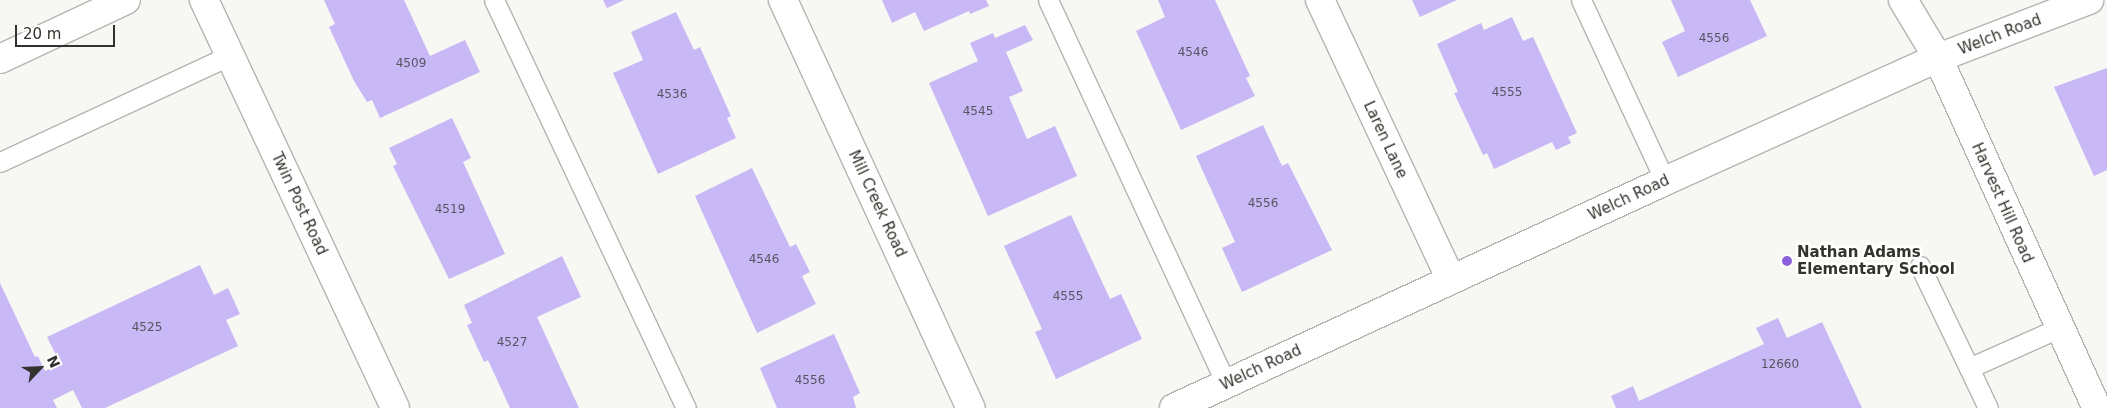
<!DOCTYPE html>
<html>
<head>
<meta charset="utf-8">
<style>
  body { margin:0 }
  #map { position:relative; width:2107px; height:408px; overflow:hidden; background:#f7f7f3; font-family:"DejaVu Sans",sans-serif }
  div>[style] { position:absolute }
  .building>* { inset:0; background:#c9b8f6 }
  .roads { filter:drop-shadow(1px 0 #b4b5b1) drop-shadow(-1px 0 #b4b5b1) drop-shadow(0 1px #b4b5b1) drop-shadow(0 -1px #b4b5b1) }
  .service>* { height:19px; margin:-9.5px; padding:0 9.5px; transform-origin:9.5px; border-radius:9.5px; background:#fff }
  .minor>* { height:28px; margin:-14px; padding:0 14px; transform-origin:14px; border-radius:14px; background:#fff }
  .tertiary>* { height:28px; margin:-14px; padding:0 14px; transform-origin:14px; border-radius:14px; background:#fff }
  .dots>* { width:14px; height:14px; translate:-50% -50%; box-sizing:border-box; border:2px solid #fffffe; border-radius:50% }
  span { translate:-50% -50%; white-space:nowrap; text-align:center; line-height:1.15; -webkit-text-stroke:5px #fffffe; paint-order:stroke }
  .number-label { font-size:12px; color:#585462 }
  .number-label span { -webkit-text-stroke-width:0 }
  .street-label { font-size:15px; color:#323230 }
  .poi-label { font-size:15px; color:#323230; font-weight:700 }
  .left { translate:0 -50%; text-align:left }
  .north { position:absolute; left:15px; top:343px; width:50px; height:50px; -webkit-text-stroke:4px #fffffe; paint-order:stroke; rotate:65deg; font-size:14px; font-weight:700; line-height:20px; text-align:center; color:#323230 }
  .north::after { content:''; display:block; margin:auto; width:18px; height:22px; background:#323230; clip-path:polygon(50% 0,100% 100%,50% 72%,0 100%) }
  .scale { position:absolute; left:15px; top:25px; width:100px; height:22px; box-sizing:border-box; border:2px solid #323230; border-top:0; padding-left:6px; font-size:15px; line-height:18px; white-space:nowrap; color:#323230; -webkit-text-stroke:4px #fffffe; paint-order:stroke }
</style>
</head>
<body>
<div id="map">
  <div class="building">
    <div style="clip-path:polygon(324px 0,404px 0,430px 56px,465px 40px,480px 72px,380px 118px,372px 100px,367px 102px,354px 81px,329px 27px,335px 24px)"></div>
    <div style="clip-path:polygon(603px 0,624px 0,607px 8px)"></div>
    <div style="clip-path:polygon(882px 0,986px 0,989px 6px,970px 14px,969px 11px,924px 31px,915px 12px,892px 23px)"></div>
    <div style="clip-path:polygon(1158px 0,1215px 0,1250px 76px,1246px 78px,1255px 96px,1181px 130px,1136px 31px,1165px 17px)"></div>
    <div style="clip-path:polygon(1412px 0,1457px 0,1420px 17px)"></div>
    <div style="clip-path:polygon(1671px 0,1750px 0,1767px 36px,1678px 77px,1662px 42px,1685px 31px)"></div>
    <div style="clip-path:polygon(676px 12px,694px 50px,700px 47px,731px 116px,727px 118px,736px 138px,658px 174px,613px 73px,643px 60px,631px 32px)"></div>
    <div style="clip-path:polygon(1512px 17px,1523px 41px,1533px 37px,1577px 133px,1568px 137px,1571px 143px,1556px 150px,1552px 142px,1494px 169px,1487px 153px,1483px 155px,1454px 93px,1458px 92px,1437px 44px,1481px 23px,1484px 30px)"></div>
    <div style="clip-path:polygon(1025px 25px,1033px 40px,1006px 52px,1023px 91px,1009px 97px,1027px 139px,1055px 126px,1077px 176px,988px 216px,929px 83px,978px 61px,970px 43px,993px 33px,995px 38px)"></div>
    <div style="clip-path:polygon(2107px 68px,2107px 170px,2094px 176px,2054px 87px)"></div>
    <div style="clip-path:polygon(452px 118px,471px 158px,463px 162px,505px 254px,449px 279px,393px 166px,397px 164px,389px 148px)"></div>
    <div style="clip-path:polygon(1263px 125px,1282px 166px,1288px 163px,1332px 250px,1242px 292px,1222px 248px,1235px 242px,1196px 156px)"></div>
    <div style="clip-path:polygon(752px 168px,790px 247px,796px 244px,810px 272px,802px 276px,816px 304px,757px 333px,695px 196px)"></div>
    <div style="clip-path:polygon(1071px 215px,1110px 299px,1121px 294px,1142px 339px,1056px 379px,1035px 332px,1042px 329px,1004px 246px)"></div>
    <div style="clip-path:polygon(562px 256px,581px 297px,537px 317px,579px 408px,510px 408px,488px 360px,484px 362px,467px 325px,472px 323px,464px 305px)"></div>
    <div style="clip-path:polygon(200px 265px,214px 295px,228px 288px,240px 314px,226px 320px,238px 346px,105px 408px,82px 408px,73px 390px,53px 400px,57px 408px,0 408px,0 283px,35px 357px,38px 356px,45px 371px,60px 363px,47px 337px)"></div>
    <div style="clip-path:polygon(1778px 318px,1787px 338px,1822px 322px,1862px 408px,1616px 408px,1611px 396px,1633px 386px,1639px 401px,1764px 344px,1756px 328px)"></div>
    <div style="clip-path:polygon(834px 334px,860px 393px,853px 397px,856px 408px,777px 408px,760px 368px)"></div>
  </div>
  <div class="roads">
    <div class="service">
      <div style="left:494px;top:0;width:451px;rotate:64.8deg"></div>
      <div style="left:1048px;top:0;width:423px;rotate:65.1deg"></div>
      <div style="left:1581px;top:0;width:200px;rotate:65.1deg"></div>
      <div style="left:0;top:162px;width:254px;rotate:-24.9deg"></div>
      <div style="left:1920px;top:266px;width:113px;rotate:64.3deg"></div>
      <div style="left:1988px;top:408px;width:44px;rotate:-115.4deg"></div>
      <div style="left:1969px;top:368px;width:98px;rotate:-24deg"></div>
    </div>
    <div class="minor">
      <div style="left:204px;top:0;width:450px;rotate:64.9deg"></div>
      <div style="left:783px;top:0;width:449px;rotate:65.3deg"></div>
      <div style="left:1320px;top:0;width:309px;rotate:64.9deg"></div>
      <div style="left:0;top:59px;width:139px;rotate:-25.1deg"></div>
    </div>
    <div class="tertiary">
      <div style="left:1903px;top:0;width:68px;rotate:58.9deg"></div>
      <div style="left:1938px;top:58px;width:384px;rotate:65.6deg"></div>
      <div style="left:1174px;top:408px;width:541px;rotate:-24.81deg"></div>
      <div style="left:1665px;top:181px;width:299px;rotate:-24.3deg"></div>
      <div style="left:1938px;top:58px;width:162px;rotate:-21deg"></div>
    </div>
  </div>
  <div class="dots">
    <div style="left:1787px;top:261px;background:#8c60da"></div>
  </div>
  <div class="number-label">
    <span style="left:1714px;top:39px">4556</span>
    <span style="left:1193px;top:53px">4546</span>
    <span style="left:411px;top:64px">4509</span>
    <span style="left:1507px;top:93px">4555</span>
    <span style="left:672px;top:95px">4536</span>
    <span style="left:978px;top:112px">4545</span>
    <span style="left:1263px;top:204px">4556</span>
    <span style="left:450px;top:210px">4519</span>
    <span style="left:764px;top:260px">4546</span>
    <span style="left:1068px;top:297px">4555</span>
    <span style="left:147px;top:328px">4525</span>
    <span style="left:512px;top:343px">4527</span>
    <span style="left:1780px;top:365px">12660</span>
    <span style="left:810px;top:381px">4556</span>
  </div>
  <div class="street-label">
    <span style="left:2000px;top:35px;rotate:-21deg">Welch Road</span>
    <span style="left:1385px;top:140px;rotate:65deg">Laren Lane</span>
    <span style="left:1629px;top:198px;rotate:-25deg">Welch Road</span>
    <span style="left:2002px;top:203px;rotate:66deg">Harvest Hill Road</span>
    <span style="left:299px;top:204px;rotate:65deg">Twin Post Road</span>
    <span style="left:877px;top:204px;rotate:65deg">Mill Creek Road</span>
    <span style="left:1261px;top:368px;rotate:-25deg">Welch Road</span>
  </div>
  <div class="poi-label">
    <span class="left" style="left:1797px;top:261px">Nathan Adams<br>Elementary School</span>
  </div>
  <div class="north">N</div>
  <div class="scale">20 m</div>
</div>
</body>
</html>
